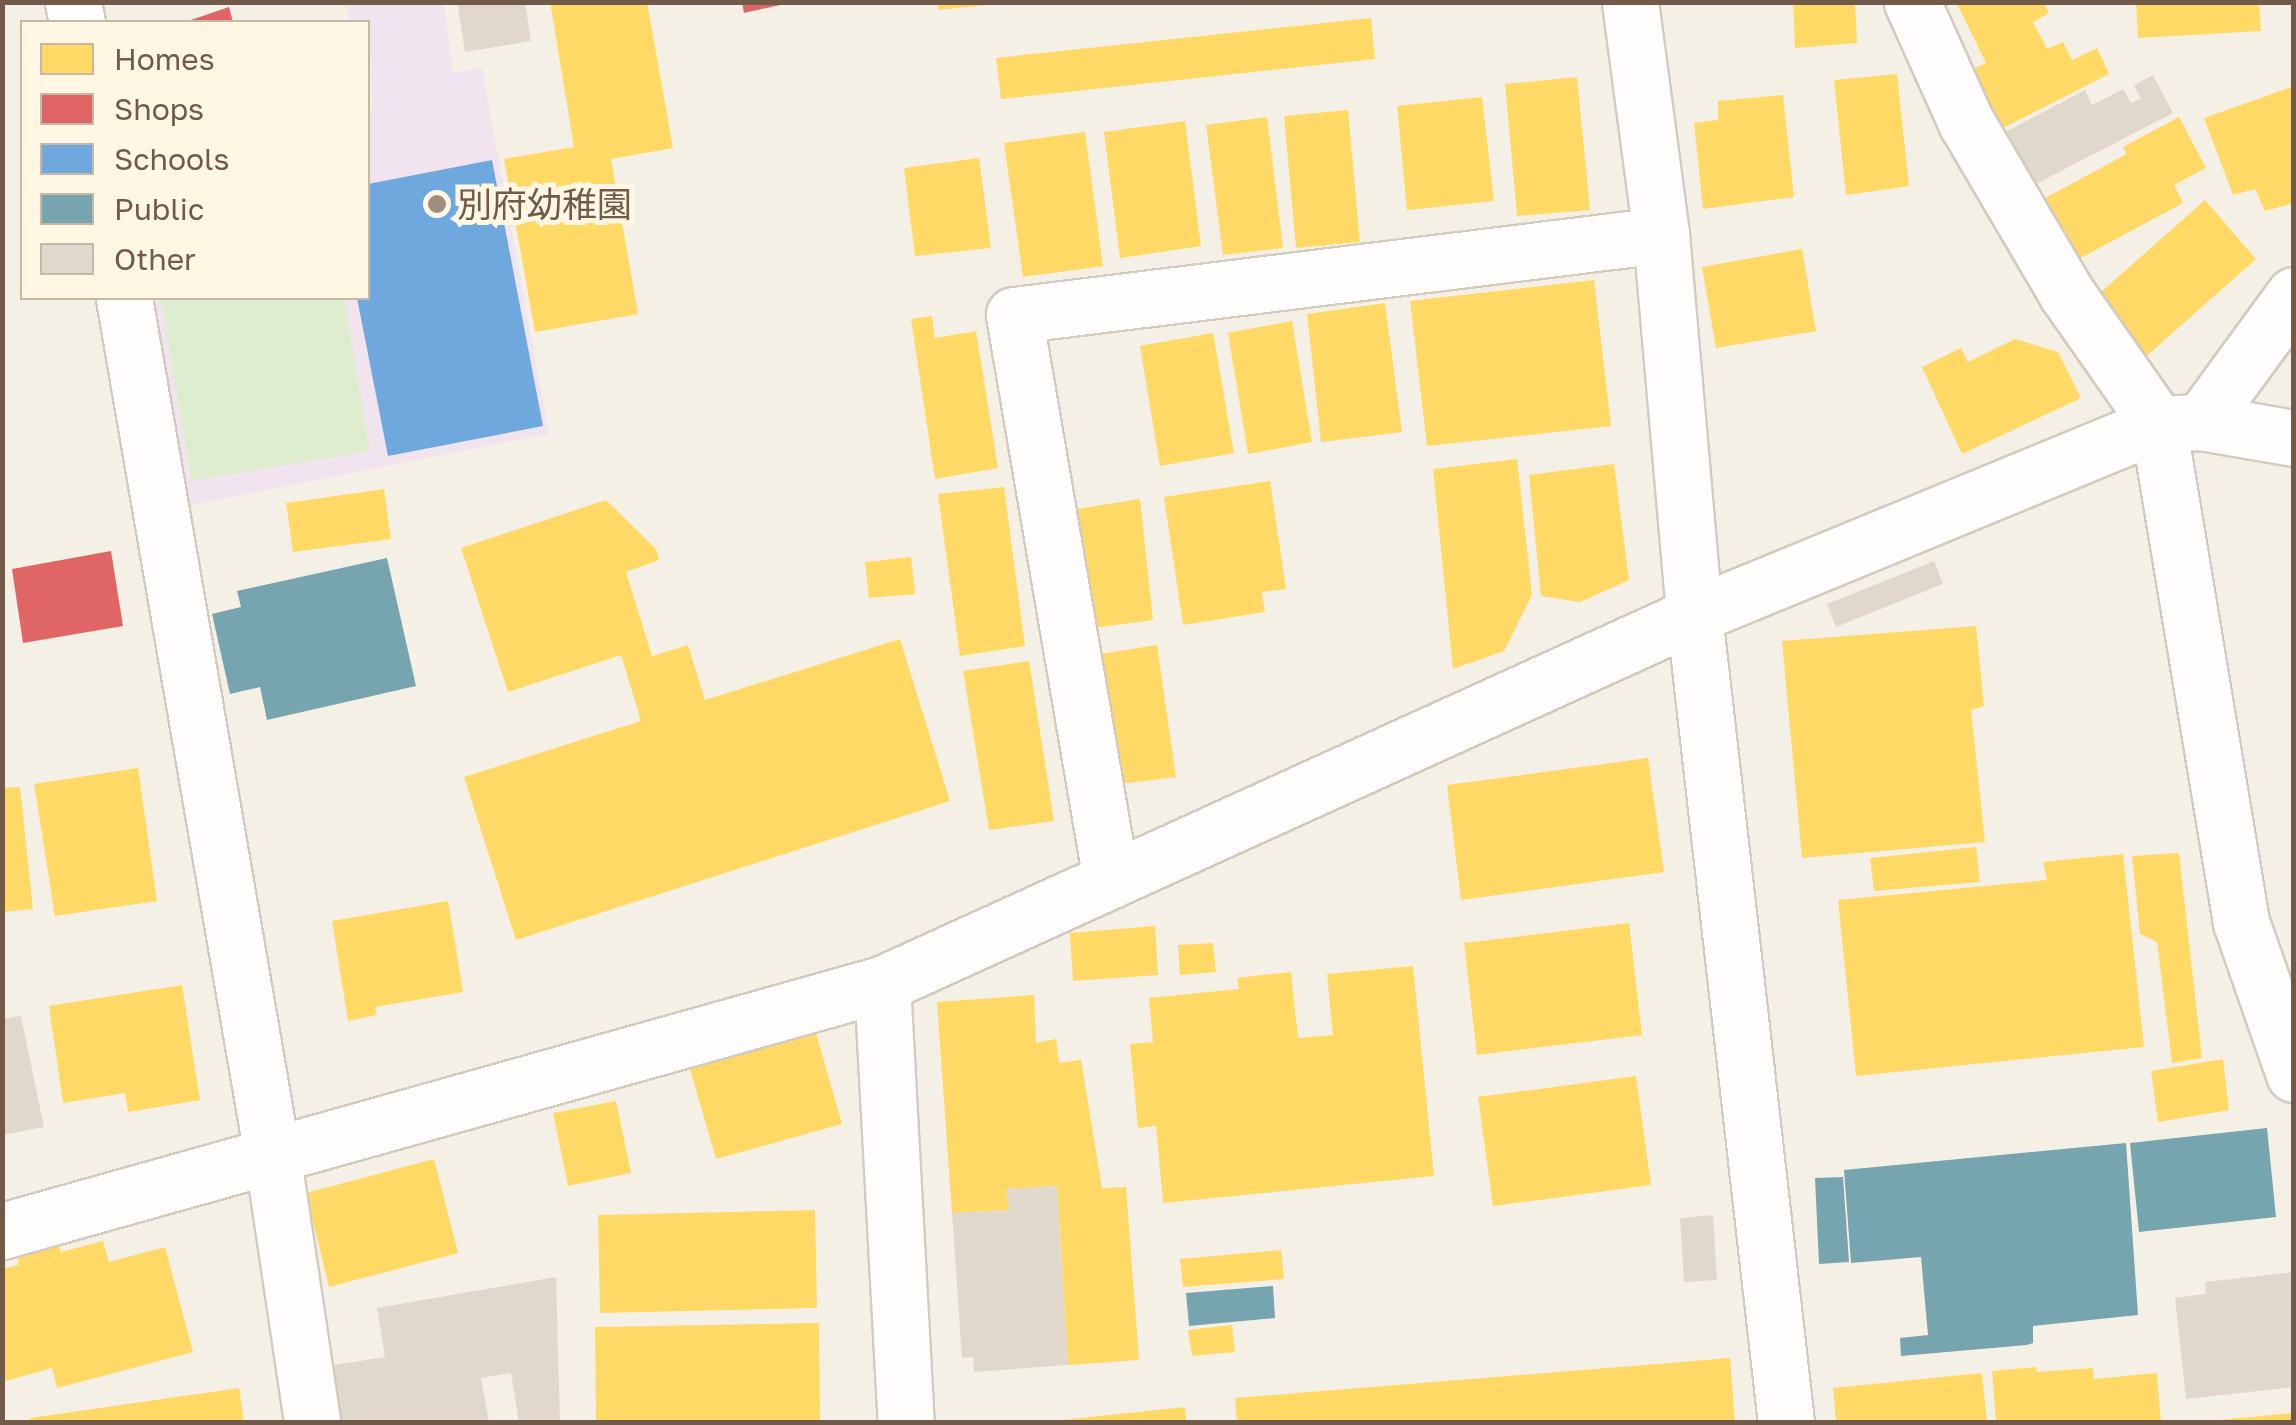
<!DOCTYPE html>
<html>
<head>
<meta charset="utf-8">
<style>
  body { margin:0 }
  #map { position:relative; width:2296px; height:1425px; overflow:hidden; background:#f5f0e5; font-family:"Golos Text","Noto Sans JP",sans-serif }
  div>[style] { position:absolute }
  .education>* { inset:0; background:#f2e4ef }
  .green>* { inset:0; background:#deeccf }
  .homes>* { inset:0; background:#ffd966 }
  .shops>* { inset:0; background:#e06666 }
  .schools>* { inset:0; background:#6fa8dc }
  .public>* { inset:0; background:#76a5af }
  .building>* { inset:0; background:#e1d8cd }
  .roads { filter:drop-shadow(2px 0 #d3cbc0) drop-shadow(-2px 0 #d3cbc0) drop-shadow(0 2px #d3cbc0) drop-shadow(0 -2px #d3cbc0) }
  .minor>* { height:55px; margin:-27.5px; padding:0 27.5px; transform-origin:27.5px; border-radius:27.5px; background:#fefdfb }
  .dots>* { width:28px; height:28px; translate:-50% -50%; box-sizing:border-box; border:5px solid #fff7e4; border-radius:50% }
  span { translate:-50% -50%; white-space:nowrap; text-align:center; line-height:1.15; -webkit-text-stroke:10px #fff7e4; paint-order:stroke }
  .poi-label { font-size:35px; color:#715a47 }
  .left { translate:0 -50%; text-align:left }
  .frame { position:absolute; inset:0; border:5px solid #715a47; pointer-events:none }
  .legend { position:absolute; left:20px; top:20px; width:350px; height:280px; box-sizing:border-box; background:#fff7e4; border:2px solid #c6b8a5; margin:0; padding:12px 18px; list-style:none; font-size:30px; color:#715a47 }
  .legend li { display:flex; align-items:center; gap:20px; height:50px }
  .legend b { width:50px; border:2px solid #c6b8a5 }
</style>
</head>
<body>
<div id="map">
  <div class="education">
    <div style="clip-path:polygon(345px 3px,444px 3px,453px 73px,482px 68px,549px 434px,179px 508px,148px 298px,368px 298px,368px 111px,373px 109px,368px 22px,350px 22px)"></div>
  </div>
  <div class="green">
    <div style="clip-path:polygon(160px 298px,344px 298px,370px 451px,191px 481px)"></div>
  </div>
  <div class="homes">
    <div style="clip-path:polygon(550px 2px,647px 2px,673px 148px,611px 159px,638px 314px,535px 332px,504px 159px,574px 147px)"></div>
    <div style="clip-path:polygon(938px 2px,988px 2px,988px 5px,938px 10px)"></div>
    <div style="clip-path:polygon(1793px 2px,1855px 2px,1857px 43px,1795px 48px)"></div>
    <div style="clip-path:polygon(1956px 2px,2043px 2px,2049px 13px,2033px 22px,2047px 49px,2063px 42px,2072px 60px,2097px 48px,2109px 74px,1997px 131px,1968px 71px,1986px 63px)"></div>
    <div style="clip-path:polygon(2136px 2px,2259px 2px,2261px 31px,2138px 38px)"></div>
    <div style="clip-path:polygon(1371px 18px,1375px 59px,1001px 99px,996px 58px)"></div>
    <div style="clip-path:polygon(1897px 74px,1909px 186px,1846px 195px,1834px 80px)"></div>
    <div style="clip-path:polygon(1577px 77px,1590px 210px,1517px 216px,1505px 84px)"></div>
    <div style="clip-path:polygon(2294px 86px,2294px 203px,2265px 211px,2255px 189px,2233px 195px,2204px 118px)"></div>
    <div style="clip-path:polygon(1783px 95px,1794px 197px,1703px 209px,1694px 123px,1718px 120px,1718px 101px)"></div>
    <div style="clip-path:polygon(1482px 97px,1494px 201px,1407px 210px,1397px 106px)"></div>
    <div style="clip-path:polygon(1348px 110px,1360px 242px,1296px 248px,1284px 116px)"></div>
    <div style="clip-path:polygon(1267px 117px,1283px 248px,1223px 255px,1206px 125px)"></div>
    <div style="clip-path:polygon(2179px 117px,2206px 168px,2174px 185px,2183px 203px,2077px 260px,2045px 198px,2127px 154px,2123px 147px)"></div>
    <div style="clip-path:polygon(1185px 121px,1201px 246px,1120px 258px,1104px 132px)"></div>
    <div style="clip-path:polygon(1085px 132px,1103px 266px,1023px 277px,1004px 143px)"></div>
    <div style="clip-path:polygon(979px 158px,991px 248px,915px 256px,904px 168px)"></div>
    <div style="clip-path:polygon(2205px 200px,2256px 259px,2142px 360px,2091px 301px)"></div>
    <div style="clip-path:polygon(1802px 249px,1816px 331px,1716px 348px,1702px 267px)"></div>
    <div style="clip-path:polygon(1594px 280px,1611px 426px,1427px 446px,1410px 301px)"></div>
    <div style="clip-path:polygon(1385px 303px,1402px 432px,1321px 442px,1307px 314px)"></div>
    <div style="clip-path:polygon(932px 316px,935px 338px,976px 331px,998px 468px,935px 479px,911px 319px)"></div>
    <div style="clip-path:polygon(1292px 321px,1312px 442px,1248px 454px,1228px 333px)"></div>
    <div style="clip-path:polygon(1213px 333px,1234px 453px,1160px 466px,1140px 346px)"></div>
    <div style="clip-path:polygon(2015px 339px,2058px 352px,2081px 398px,1962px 454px,1922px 367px,1961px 348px,1968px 362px)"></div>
    <div style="clip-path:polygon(1517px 459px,1532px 595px,1504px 651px,1453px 669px,1433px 469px)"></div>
    <div style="clip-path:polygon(1614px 464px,1629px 580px,1580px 602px,1541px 596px,1529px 475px)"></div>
    <div style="clip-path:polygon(1270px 481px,1286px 589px,1262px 592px,1265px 612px,1183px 625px,1164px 497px)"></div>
    <div style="clip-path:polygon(1004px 487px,1025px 646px,960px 656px,938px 494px)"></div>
    <div style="clip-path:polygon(384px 489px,391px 539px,293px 552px,286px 503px)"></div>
    <div style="clip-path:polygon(1140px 499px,1153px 620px,1092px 628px,1077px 509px)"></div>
    <div style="clip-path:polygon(606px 500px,656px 549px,659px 560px,626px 572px,652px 656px,688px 645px,705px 700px,900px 639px,950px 801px,516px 940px,464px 777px,641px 721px,621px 655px,508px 692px,461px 548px)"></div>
    <div style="clip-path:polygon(911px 557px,915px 594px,869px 598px,865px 562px)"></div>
    <div style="clip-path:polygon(1976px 626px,1984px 706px,1971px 710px,1985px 842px,1802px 858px,1782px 641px)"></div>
    <div style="clip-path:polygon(1157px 645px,1176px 777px,1120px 784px,1101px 654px)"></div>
    <div style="clip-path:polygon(1029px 661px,1054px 821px,989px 830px,963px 671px)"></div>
    <div style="clip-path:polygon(1648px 758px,1664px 872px,1461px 900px,1447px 785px)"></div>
    <div style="clip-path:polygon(138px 768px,157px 901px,55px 916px,34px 784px)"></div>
    <div style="clip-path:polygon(20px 787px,33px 909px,2px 912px,2px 788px)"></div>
    <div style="clip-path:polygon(1976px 847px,1980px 882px,1874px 891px,1870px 858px)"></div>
    <div style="clip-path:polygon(2179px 853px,2202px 1058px,2172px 1063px,2157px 942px,2140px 934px,2132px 856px)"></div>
    <div style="clip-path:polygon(2123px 854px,2144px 1047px,1856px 1076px,1838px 900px,2047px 880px,2043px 862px)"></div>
    <div style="clip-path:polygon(448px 901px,463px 992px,375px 1007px,376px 1015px,348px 1021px,332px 921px)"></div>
    <div style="clip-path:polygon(1629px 923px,1642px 1035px,1477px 1055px,1464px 943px)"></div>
    <div style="clip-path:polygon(1155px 926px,1158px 975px,1073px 981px,1070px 933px)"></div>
    <div style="clip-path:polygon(1213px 943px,1216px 972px,1180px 975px,1178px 945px)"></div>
    <div style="clip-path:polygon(1413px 966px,1434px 1176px,1163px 1203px,1156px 1126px,1138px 1128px,1130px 1044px,1153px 1042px,1149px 998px,1239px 989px,1237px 978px,1291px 972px,1298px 1038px,1333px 1035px,1327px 974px)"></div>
    <div style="clip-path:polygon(182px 985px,200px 1100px,128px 1112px,125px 1093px,63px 1103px,49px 1006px)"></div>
    <div style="clip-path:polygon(1034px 995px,1036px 1043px,1056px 1039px,1059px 1063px,1081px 1060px,1102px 1188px,1126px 1187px,1139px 1360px,1068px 1365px,1057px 1186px,1006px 1189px,1009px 1210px,952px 1213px,937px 1002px)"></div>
    <div style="clip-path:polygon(816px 1033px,842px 1124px,716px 1159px,690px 1069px)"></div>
    <div style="clip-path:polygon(2223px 1059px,2229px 1110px,2158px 1122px,2151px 1071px)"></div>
    <div style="clip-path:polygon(1636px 1076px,1651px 1185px,1493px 1206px,1478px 1097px)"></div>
    <div style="clip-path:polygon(616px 1101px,631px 1173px,568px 1186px,553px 1113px)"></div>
    <div style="clip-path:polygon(434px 1159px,458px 1253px,329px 1287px,306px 1193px)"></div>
    <div style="clip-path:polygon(815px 1210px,817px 1308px,600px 1313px,598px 1215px)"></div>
    <div style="clip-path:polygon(103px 1241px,109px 1262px,165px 1247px,193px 1352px,57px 1388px,52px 1368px,2px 1382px,2px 1269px,19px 1265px,17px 1255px,58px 1243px,61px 1252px)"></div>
    <div style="clip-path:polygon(1281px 1250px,1284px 1279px,1183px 1287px,1180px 1259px)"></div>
    <div style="clip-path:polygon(819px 1323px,820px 1422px,596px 1422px,595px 1327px)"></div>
    <div style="clip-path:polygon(1232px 1325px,1235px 1352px,1192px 1356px,1188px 1330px)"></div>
    <div style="clip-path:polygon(1730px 1358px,1735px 1422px,1237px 1422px,1235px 1398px)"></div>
    <div style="clip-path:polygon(2036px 1367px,2037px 1372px,2093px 1368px,2094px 1379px,2157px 1373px,2161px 1422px,1996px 1422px,1992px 1371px)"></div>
    <div style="clip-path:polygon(1982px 1373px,1987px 1422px,1836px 1422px,1833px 1388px)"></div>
    <div style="clip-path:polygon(239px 1388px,244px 1422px,31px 1422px,30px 1418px)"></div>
    <div style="clip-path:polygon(1185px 1407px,1186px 1422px,1061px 1422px,1061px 1420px)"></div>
    <div style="clip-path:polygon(2294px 1413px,2294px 1422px,2218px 1422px,2218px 1420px)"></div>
  </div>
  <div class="shops">
    <div style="clip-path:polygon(742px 2px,785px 2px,785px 4px,744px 13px)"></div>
    <div style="clip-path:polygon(229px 7px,233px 22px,185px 22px)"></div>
    <div style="clip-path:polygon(111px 551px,123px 626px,23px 643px,12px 569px)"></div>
  </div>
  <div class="schools">
    <div style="clip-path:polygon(492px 160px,543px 426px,388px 456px,357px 298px,368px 298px,368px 184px)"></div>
  </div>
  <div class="public">
    <div style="clip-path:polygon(387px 558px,416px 686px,267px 720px,260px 687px,230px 694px,212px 614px,241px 607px,237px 591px)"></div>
    <div style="clip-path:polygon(2267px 1128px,2276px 1217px,2139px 1232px,2130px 1143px)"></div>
    <div style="clip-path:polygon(2126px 1143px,2138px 1315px,2033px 1326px,2033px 1343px,2027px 1345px,1901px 1356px,1900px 1338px,1928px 1335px,1921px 1257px,1851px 1263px,1844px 1170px)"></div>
    <div style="clip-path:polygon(1843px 1177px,1849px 1262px,1819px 1264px,1815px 1178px)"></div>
    <div style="clip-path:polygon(1273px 1286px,1275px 1318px,1189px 1326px,1186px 1293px)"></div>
  </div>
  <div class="building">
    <div style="clip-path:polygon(457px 2px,525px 2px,531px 41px,465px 52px)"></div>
    <div style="clip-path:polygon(2153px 75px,2173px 113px,2030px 187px,2002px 134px,2085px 90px,2092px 105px,2123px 89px,2131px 103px,2141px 99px,2134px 85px)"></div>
    <div style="clip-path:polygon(1934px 561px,1943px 584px,1836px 627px,1827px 604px)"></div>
    <div style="clip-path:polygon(21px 1016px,44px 1127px,2px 1135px,2px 1019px)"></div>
    <div style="clip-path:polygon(1057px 1186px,1068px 1365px,974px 1372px,973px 1357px,962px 1358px,952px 1213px,1009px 1210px,1006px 1189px)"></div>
    <div style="clip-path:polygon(1713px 1215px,1717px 1280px,1684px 1282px,1680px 1218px)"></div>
    <div style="clip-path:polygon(2294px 1272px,2294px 1387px,2186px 1399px,2175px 1298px,2206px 1294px,2205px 1282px)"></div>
    <div style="clip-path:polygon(556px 1277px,560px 1422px,519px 1422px,511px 1373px,481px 1378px,489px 1422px,338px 1422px,328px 1366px,385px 1357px,377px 1308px)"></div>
  </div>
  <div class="roads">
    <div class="minor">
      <div style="left:73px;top:2px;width:20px;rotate:79deg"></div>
      <div style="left:1630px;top:2px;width:235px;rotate:82.4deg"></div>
      <div style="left:1661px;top:235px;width:381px;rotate:85deg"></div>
      <div style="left:1694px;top:615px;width:812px;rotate:83.5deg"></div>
      <div style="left:1912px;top:2px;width:132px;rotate:65.8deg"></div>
      <div style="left:1966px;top:122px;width:199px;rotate:59.6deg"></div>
      <div style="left:2067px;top:294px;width:159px;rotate:55deg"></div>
      <div style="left:2158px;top:424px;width:505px;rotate:80.54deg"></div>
      <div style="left:2241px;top:922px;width:161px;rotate:70.8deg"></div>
      <div style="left:124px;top:298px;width:875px;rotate:80.19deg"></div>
      <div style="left:273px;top:1160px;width:265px;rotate:81.5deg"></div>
      <div style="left:2201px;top:422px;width:157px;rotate:-53.8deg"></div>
      <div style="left:1111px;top:880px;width:573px;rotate:-99.74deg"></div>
      <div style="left:1014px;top:315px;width:652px;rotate:-7.05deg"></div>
      <div style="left:882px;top:984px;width:439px;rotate:86.9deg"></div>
      <div style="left:2px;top:1231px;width:914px;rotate:-15.68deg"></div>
      <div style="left:882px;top:984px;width:892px;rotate:-24.44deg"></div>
      <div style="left:1694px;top:615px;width:502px;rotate:-22.37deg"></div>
      <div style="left:2158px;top:424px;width:43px;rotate:-2.7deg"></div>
      <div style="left:2201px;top:422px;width:94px;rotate:9.8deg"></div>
    </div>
  </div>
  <div class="dots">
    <div style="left:437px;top:204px;background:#9f8e7e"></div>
  </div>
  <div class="poi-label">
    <span class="left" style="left:457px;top:204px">別府幼稚園</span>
  </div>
  <div class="frame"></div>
  <ul class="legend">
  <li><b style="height:28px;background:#ffd966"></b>Homes</li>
  <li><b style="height:28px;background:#e06666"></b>Shops</li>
  <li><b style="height:28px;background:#6fa8dc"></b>Schools</li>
  <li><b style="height:28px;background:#76a5af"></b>Public</li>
  <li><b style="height:28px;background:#e1d8cd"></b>Other</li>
  </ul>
</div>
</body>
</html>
